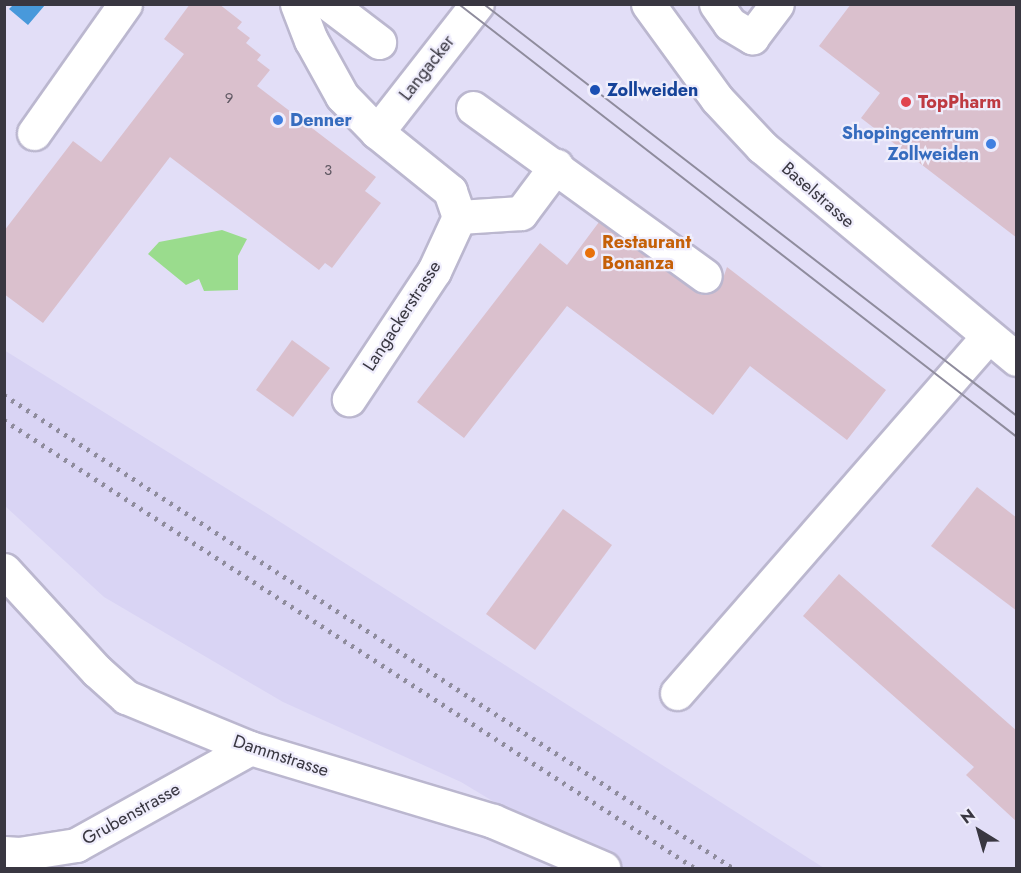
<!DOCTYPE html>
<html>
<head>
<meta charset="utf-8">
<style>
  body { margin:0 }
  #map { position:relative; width:1021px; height:873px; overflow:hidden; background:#e2def7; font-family:Jost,sans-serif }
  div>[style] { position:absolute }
  .built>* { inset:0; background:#d9d4f4 }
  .green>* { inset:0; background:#9adc8d }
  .water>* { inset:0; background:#4899db }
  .building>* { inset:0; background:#dac0cd }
  .roads { filter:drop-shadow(2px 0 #bbb7cf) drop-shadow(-2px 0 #bbb7cf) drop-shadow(0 2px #bbb7cf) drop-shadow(0 -2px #bbb7cf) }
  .minor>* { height:33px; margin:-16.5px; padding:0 16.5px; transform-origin:16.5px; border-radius:16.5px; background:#fff }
  .major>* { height:33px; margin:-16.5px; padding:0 16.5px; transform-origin:16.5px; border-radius:16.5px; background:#fff }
  .tram>* { height:1.5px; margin:-0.75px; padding:0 0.75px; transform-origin:0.75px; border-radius:0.75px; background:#8f8c9d }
  .rail>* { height:4.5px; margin-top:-2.25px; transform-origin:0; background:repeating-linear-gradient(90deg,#8f8c9d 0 3px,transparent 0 9px) }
  .dots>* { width:16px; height:16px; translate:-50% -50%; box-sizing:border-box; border:3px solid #efedfc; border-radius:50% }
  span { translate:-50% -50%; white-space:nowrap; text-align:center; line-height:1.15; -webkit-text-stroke:4.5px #efedfc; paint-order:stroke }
  .number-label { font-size:15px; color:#615964 }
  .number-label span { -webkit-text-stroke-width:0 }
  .street-label { font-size:18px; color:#393741 }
  .transit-label { font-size:18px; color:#164399; font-weight:700 }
  .left { translate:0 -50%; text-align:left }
  .health-label { font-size:18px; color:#be3a42; font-weight:700 }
  .shop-label { font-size:18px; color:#366cbe; font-weight:700 }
  .right { translate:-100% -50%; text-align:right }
  .food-label { font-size:18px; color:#c56008; font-weight:700 }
  .frame { position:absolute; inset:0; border:6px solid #393741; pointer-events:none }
  .north { position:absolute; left:949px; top:801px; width:60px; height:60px; -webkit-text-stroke:4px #efedfc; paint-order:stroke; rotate:323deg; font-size:16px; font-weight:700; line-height:24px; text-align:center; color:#393741 }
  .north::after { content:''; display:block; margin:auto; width:21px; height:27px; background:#393741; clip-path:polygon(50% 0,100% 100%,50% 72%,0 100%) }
</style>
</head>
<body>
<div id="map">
  <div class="built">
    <div style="clip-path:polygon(4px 350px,263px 511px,824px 868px,604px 868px,461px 782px,283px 702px,104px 597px,5px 506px)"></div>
  </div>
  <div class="green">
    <div style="clip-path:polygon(222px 230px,247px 239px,238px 256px,238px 290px,204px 291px,199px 279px,186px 285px,148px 254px,159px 242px)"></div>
  </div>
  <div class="water">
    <div style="clip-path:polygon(13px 5px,13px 4px,45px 5px,28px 25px,9px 9px)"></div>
  </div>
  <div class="building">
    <div style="clip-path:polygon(190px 4px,219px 4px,242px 22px,237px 28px,250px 38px,246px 43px,261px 55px,257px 60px,270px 70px,257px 86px,376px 177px,365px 191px,381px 203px,332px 268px,325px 263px,319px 270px,170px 157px,43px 323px,4px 294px,4px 231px,73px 141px,101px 162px,184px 54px,164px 39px)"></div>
    <div style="clip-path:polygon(851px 4px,1017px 4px,1017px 238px,861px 118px,880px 93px,819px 46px)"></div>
    <div style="clip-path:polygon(599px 222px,702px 295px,720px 287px,727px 267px,886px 390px,847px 440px,750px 366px,713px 415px,567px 306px,464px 438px,417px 402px,540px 243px,567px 265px)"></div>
    <div style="clip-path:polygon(292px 340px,330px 368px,293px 417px,256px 390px)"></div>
    <div style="clip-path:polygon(977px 487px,1017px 518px,1017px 611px,931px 546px)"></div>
    <div style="clip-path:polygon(563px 509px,612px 545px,535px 650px,486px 614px)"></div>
    <div style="clip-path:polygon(839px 574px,1017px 731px,1017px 822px,966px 775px,974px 767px,803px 616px)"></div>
  </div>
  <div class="roads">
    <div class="minor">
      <div style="left:297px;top:4px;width:39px;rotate:69deg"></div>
      <div style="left:311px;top:40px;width:64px;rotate:61deg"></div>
      <div style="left:342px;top:96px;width:50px;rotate:45.8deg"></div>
      <div style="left:377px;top:132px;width:94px;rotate:38.9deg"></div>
      <div style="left:450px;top:191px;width:28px;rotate:71deg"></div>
      <div style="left:459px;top:217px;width:60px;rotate:114.8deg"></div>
      <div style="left:434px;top:271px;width:154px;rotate:123.6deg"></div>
      <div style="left:329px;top:4px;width:63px;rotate:37.2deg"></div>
      <div style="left:716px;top:4px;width:24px;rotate:55deg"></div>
      <div style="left:730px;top:24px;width:26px;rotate:31deg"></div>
      <div style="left:752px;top:37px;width:41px;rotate:-52.9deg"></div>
      <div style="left:473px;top:108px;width:286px;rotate:35.9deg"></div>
      <div style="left:377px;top:132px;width:162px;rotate:-52deg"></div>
      <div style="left:34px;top:133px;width:158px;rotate:-54.8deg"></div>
      <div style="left:459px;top:217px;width:62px;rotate:-3.7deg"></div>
      <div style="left:521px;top:213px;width:59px;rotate:-53.3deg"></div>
      <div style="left:4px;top:570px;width:137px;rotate:47.4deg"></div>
      <div style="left:97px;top:671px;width:39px;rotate:42deg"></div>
      <div style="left:126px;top:697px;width:134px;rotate:22.4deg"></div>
      <div style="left:250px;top:748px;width:254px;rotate:16.7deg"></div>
      <div style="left:493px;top:821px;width:120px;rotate:23.1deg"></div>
      <div style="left:677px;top:693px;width:473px;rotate:-48.9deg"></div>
      <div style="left:4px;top:853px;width:15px;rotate:4deg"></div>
      <div style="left:19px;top:854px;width:58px;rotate:-9deg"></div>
      <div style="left:76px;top:845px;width:199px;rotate:-29.1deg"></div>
    </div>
    <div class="major">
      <div style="left:648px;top:4px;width:117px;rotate:54deg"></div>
      <div style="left:717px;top:99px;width:66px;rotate:46.8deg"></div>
      <div style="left:762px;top:147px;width:331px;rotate:39.8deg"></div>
    </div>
  </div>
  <div class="tram">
    <div style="left:459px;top:4px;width:705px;rotate:37.8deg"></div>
    <div style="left:484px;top:4px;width:672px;rotate:37.69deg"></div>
  </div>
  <div class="rail">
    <div style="left:4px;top:395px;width:869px;rotate:32.98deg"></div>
    <div style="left:4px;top:420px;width:824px;rotate:32.96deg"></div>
  </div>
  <div class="dots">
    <div style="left:595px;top:90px;background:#1a4fb4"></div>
    <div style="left:906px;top:102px;background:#e0444e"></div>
    <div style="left:278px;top:120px;background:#3f7fe0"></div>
    <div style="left:991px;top:144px;background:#3f7fe0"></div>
    <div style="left:590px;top:253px;background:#e8710a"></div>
  </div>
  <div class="number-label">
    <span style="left:229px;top:99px">9</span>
    <span style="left:328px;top:171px">3</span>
  </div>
  <div class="street-label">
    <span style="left:427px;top:68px;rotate:-52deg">Langacker</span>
    <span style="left:818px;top:195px;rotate:41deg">Baselstrasse</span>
    <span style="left:402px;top:316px;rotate:-57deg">Langackerstrasse</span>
    <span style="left:281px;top:756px;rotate:18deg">Dammstrasse</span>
    <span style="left:131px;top:814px;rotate:-29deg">Grubenstrasse</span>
  </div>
  <div class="transit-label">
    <span class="left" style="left:607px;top:90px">Zollweiden</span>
  </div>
  <div class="health-label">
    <span class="left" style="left:918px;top:102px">TopPharm</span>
  </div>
  <div class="shop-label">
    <span class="left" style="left:290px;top:120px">Denner</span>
    <span class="right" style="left:979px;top:144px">Shopingcentrum<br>Zollweiden</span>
  </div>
  <div class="food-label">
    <span class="left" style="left:602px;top:253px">Restaurant<br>Bonanza</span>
  </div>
  <div class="frame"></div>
  <div class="north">N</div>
</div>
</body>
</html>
